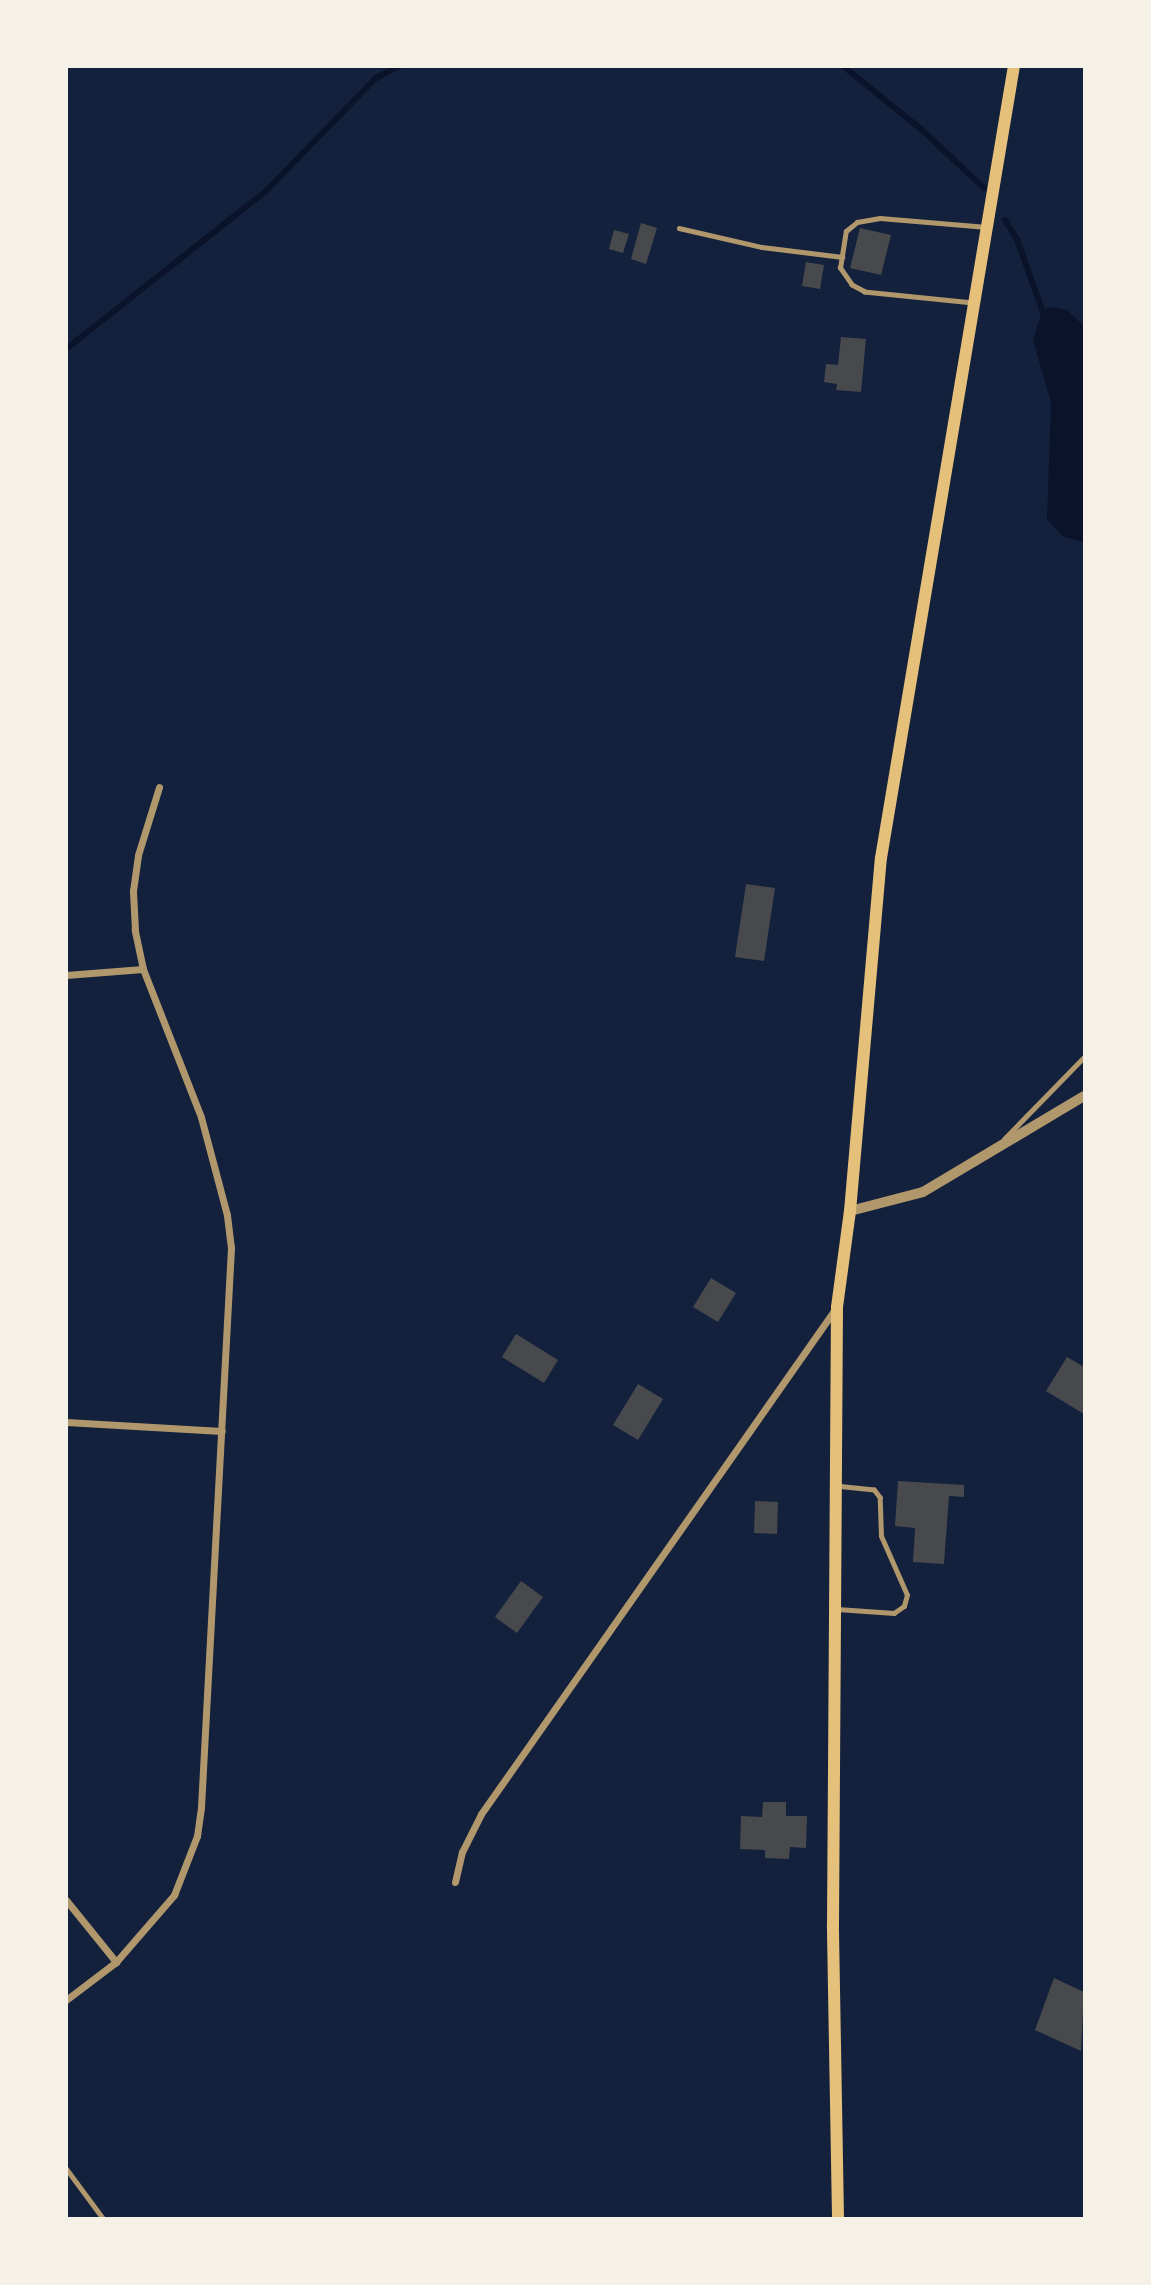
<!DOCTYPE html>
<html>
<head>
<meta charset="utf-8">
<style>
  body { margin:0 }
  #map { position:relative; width:1151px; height:2285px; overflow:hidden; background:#14213d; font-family:"DejaVu Sans",sans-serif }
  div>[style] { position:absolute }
  .water>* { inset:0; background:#0b132b }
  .stream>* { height:6px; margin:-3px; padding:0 3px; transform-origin:3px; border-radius:3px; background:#0b132b }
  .building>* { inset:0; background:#48494c }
  .service>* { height:4.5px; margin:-2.25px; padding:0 2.25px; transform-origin:2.25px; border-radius:2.25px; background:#b1986c }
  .minor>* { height:7px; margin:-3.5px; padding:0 3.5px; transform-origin:3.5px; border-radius:3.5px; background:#b1986c }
  .tertiary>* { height:10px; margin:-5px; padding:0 5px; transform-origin:5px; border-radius:5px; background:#b1986c }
  .secondary>* { height:12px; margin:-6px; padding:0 6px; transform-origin:6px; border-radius:6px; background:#e5c07b }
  span { translate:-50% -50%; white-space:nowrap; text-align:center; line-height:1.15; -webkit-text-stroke:7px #f6f1e7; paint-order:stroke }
  .frame { position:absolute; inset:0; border:68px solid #f6f1e7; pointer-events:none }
</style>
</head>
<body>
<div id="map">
  <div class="water">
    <div style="clip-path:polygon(1050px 307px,1067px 310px,1084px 326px,1084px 542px,1062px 536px,1047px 519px,1051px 403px,1033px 340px,1042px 310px)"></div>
  </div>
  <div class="stream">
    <div style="left:843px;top:66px;width:102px;rotate:39deg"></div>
    <div style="left:922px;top:130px;width:85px;rotate:43.1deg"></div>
    <div style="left:1005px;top:220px;width:22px;rotate:58deg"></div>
    <div style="left:1017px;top:239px;width:84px;rotate:70.5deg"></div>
    <div style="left:66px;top:349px;width:253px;rotate:-38.3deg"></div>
    <div style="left:265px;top:192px;width:159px;rotate:-45.8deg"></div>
    <div style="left:376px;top:78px;width:26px;rotate:-28deg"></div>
  </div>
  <div class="building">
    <div style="clip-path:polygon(641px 223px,657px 228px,646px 264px,631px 259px)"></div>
    <div style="clip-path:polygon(860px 228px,891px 235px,881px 275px,850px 268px)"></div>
    <div style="clip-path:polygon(614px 230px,629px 234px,623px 253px,609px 249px)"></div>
    <div style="clip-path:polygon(806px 262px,824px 265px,820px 289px,802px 286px)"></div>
    <div style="clip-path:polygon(841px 337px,866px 339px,861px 392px,836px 390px,837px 384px,824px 382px,826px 364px,838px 365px)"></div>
    <div style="clip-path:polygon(746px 884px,775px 888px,764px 961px,735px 957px)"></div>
    <div style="clip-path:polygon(711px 1278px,736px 1293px,718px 1322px,693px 1307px)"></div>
    <div style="clip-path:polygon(516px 1334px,558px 1360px,544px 1383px,502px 1357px)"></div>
    <div style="clip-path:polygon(1067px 1357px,1084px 1367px,1084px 1414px,1046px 1391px)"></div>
    <div style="clip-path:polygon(638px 1384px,663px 1399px,638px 1440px,613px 1425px)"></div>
    <div style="clip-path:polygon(898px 1481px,964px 1485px,964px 1497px,949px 1496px,944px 1564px,913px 1562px,915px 1528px,895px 1526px)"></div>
    <div style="clip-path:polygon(755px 1501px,778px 1502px,777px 1534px,754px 1533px)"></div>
    <div style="clip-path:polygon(521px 1581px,543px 1597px,517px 1633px,495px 1617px)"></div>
    <div style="clip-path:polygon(763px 1802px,786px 1802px,786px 1816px,807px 1816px,806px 1848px,790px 1847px,789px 1859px,765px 1858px,765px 1850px,740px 1849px,741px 1816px,762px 1817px)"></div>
    <div style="clip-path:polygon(1054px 1978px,1084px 1992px,1081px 2051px,1035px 2030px)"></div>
  </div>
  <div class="service">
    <div style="left:679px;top:228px;width:85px;rotate:12.9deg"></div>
    <div style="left:762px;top:247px;width:81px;rotate:7.1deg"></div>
    <div style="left:973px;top:303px;width:109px;rotate:-174.2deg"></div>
    <div style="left:865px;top:292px;width:15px;rotate:-152deg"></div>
    <div style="left:852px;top:285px;width:21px;rotate:-125deg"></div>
    <div style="left:840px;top:268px;width:37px;rotate:-81deg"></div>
    <div style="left:846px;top:231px;width:14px;rotate:-39deg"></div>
    <div style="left:857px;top:222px;width:23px;rotate:-10deg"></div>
    <div style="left:880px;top:218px;width:107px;rotate:4.8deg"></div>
    <div style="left:1004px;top:1139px;width:115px;rotate:-45.7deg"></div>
    <div style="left:837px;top:1609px;width:57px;rotate:4deg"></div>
    <div style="left:894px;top:1613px;width:12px;rotate:-35deg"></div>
    <div style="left:904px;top:1606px;width:11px;rotate:-75deg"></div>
    <div style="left:907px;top:1595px;width:64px;rotate:-113.8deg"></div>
    <div style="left:881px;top:1536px;width:38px;rotate:-92deg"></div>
    <div style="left:880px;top:1498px;width:10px;rotate:-127deg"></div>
    <div style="left:874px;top:1490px;width:36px;rotate:-174deg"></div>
    <div style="left:66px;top:2168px;width:62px;rotate:53.5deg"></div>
  </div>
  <div class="minor">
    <div style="left:66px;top:975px;width:77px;rotate:-4.5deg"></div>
    <div style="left:66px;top:1422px;width:156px;rotate:3.3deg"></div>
    <div style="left:455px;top:1882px;width:31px;rotate:-77deg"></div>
    <div style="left:462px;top:1852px;width:42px;rotate:-63.4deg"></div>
    <div style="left:481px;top:1814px;width:618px;rotate:-54.95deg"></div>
    <div style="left:66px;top:1900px;width:80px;rotate:51.1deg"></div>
    <div style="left:66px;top:2000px;width:63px;rotate:-37.2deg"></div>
    <div style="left:116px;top:1962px;width:89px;rotate:-49.1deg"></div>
    <div style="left:174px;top:1895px;width:63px;rotate:-68.7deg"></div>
    <div style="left:197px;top:1836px;width:29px;rotate:-82deg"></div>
    <div style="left:201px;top:1807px;width:560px;rotate:-86.93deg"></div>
    <div style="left:231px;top:1248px;width:33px;rotate:-97deg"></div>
    <div style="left:227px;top:1215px;width:101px;rotate:-104.9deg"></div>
    <div style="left:201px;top:1117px;width:159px;rotate:-111.4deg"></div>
    <div style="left:143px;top:969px;width:40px;rotate:-102deg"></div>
    <div style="left:135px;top:930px;width:39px;rotate:-93deg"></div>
    <div style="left:133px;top:891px;width:36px;rotate:-82deg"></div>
    <div style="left:138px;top:855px;width:71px;rotate:-72.8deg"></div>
  </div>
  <div class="tertiary">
    <div style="left:850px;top:1211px;width:75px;rotate:-14.6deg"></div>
    <div style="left:923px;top:1192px;width:187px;rotate:-30.8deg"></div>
  </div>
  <div class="secondary">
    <div style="left:838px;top:2218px;width:293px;rotate:-91deg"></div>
    <div style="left:833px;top:1925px;width:618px;rotate:-89.63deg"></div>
    <div style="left:837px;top:1307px;width:97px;rotate:-82.3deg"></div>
    <div style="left:850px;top:1211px;width:354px;rotate:-85deg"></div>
    <div style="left:881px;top:858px;width:803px;rotate:-80.47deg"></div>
  </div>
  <div class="frame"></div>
</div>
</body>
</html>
